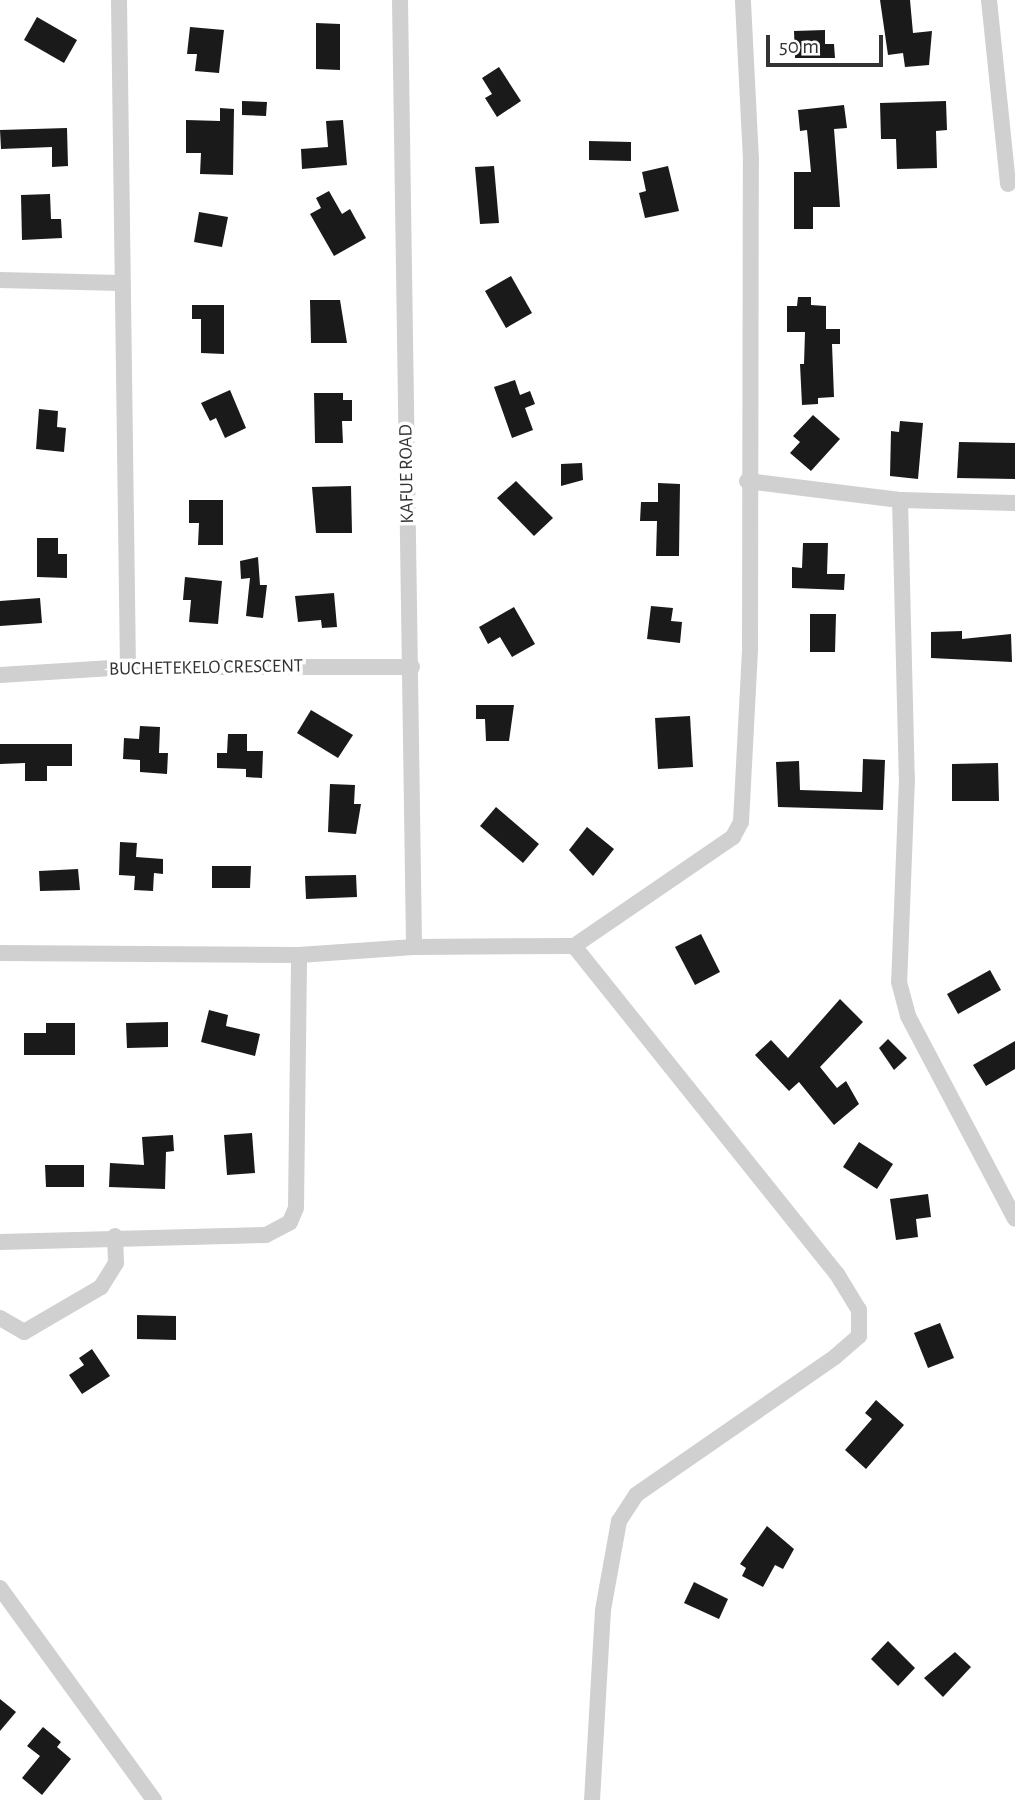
<!DOCTYPE html>
<html>
<head>
<meta charset="utf-8">
<style>
  body { margin:0 }
  #map { position:relative; width:1015px; height:1800px; overflow:hidden; background:#fff; font-family:"Alegreya Sans",sans-serif }
  div>[style] { position:absolute }
  .building>* { inset:0; background:#1a1a1a }
  .minor>* { height:16px; margin:-8px; padding:0 8px; transform-origin:8px; border-radius:8px; background:#d0d0d0 }
  span { translate:-50% -50%; white-space:nowrap; text-align:center; line-height:1.15; -webkit-text-stroke:7px #fff; paint-order:stroke }
  .street-label { font-size:19px; color:#333 }
  .scale { position:absolute; left:766px; top:35px; width:117px; height:32px; box-sizing:border-box; border:4px solid #333; border-top:0; padding-left:9px; font-size:21px; line-height:24px; white-space:nowrap; color:#333; -webkit-text-stroke:5px #fff; paint-order:stroke }
</style>
</head>
<body>
<div id="map">
  <div class="building">
    <div style="clip-path:polygon(880px 0,910px 0,913px 33px,932px 31px,929px 65px,905px 67px,903px 53px,888px 55px)"></div>
    <div style="clip-path:polygon(37px 17px,77px 40px,64px 63px,24px 40px)"></div>
    <div style="clip-path:polygon(316px 23px,340px 24px,340px 70px,316px 69px)"></div>
    <div style="clip-path:polygon(190px 27px,224px 30px,219px 73px,195px 71px,197px 54px,187px 54px)"></div>
    <div style="clip-path:polygon(825px 30px,825px 44px,834px 44px,835px 58px,795px 58px,794px 31px)"></div>
    <div style="clip-path:polygon(499px 67px,521px 101px,497px 117px,485px 98px,492px 94px,482px 78px)"></div>
    <div style="clip-path:polygon(242px 101px,267px 102px,266px 116px,242px 115px)"></div>
    <div style="clip-path:polygon(946px 101px,947px 130px,936px 131px,937px 168px,897px 169px,896px 139px,881px 139px,880px 103px)"></div>
    <div style="clip-path:polygon(844px 105px,847px 128px,834px 129px,840px 207px,813px 207px,813px 229px,794px 229px,794px 172px,811px 172px,807px 130px,800px 131px,798px 110px)"></div>
    <div style="clip-path:polygon(220px 108px,234px 109px,233px 175px,200px 174px,201px 153px,186px 153px,186px 120px,220px 121px)"></div>
    <div style="clip-path:polygon(343px 120px,347px 165px,302px 169px,301px 149px,328px 147px,326px 121px)"></div>
    <div style="clip-path:polygon(67px 128px,68px 166px,52px 167px,52px 147px,1px 149px,0 130px)"></div>
    <div style="clip-path:polygon(589px 141px,631px 142px,631px 161px,589px 160px)"></div>
    <div style="clip-path:polygon(494px 166px,499px 223px,480px 224px,475px 167px)"></div>
    <div style="clip-path:polygon(668px 166px,679px 211px,645px 218px,639px 193px,646px 191px,642px 172px)"></div>
    <div style="clip-path:polygon(329px 191px,342px 214px,350px 209px,366px 238px,334px 256px,310px 214px,321px 208px,316px 198px)"></div>
    <div style="clip-path:polygon(50px 194px,51px 219px,61px 219px,62px 238px,22px 240px,21px 195px)"></div>
    <div style="clip-path:polygon(199px 212px,228px 217px,222px 247px,194px 242px)"></div>
    <div style="clip-path:polygon(511px 276px,532px 313px,506px 328px,485px 291px)"></div>
    <div style="clip-path:polygon(798px 297px,811px 297px,811px 305px,826px 306px,826px 329px,840px 329px,840px 344px,832px 344px,834px 397px,818px 398px,818px 404px,802px 405px,800px 364px,804px 364px,805px 332px,787px 332px,787px 306px,797px 306px)"></div>
    <div style="clip-path:polygon(310px 300px,340px 300px,347px 343px,311px 343px)"></div>
    <div style="clip-path:polygon(192px 305px,224px 305px,224px 354px,201px 353px,201px 319px,192px 319px)"></div>
    <div style="clip-path:polygon(515px 380px,520px 395px,530px 391px,535px 404px,525px 408px,533px 430px,512px 438px,494px 387px)"></div>
    <div style="clip-path:polygon(230px 390px,246px 428px,225px 438px,216px 418px,210px 421px,201px 403px)"></div>
    <div style="clip-path:polygon(314px 393px,343px 393px,343px 400px,352px 400px,352px 421px,342px 421px,343px 443px,315px 443px)"></div>
    <div style="clip-path:polygon(39px 409px,58px 411px,57px 427px,66px 428px,64px 452px,36px 449px)"></div>
    <div style="clip-path:polygon(813px 415px,840px 439px,811px 471px,790px 453px,800px 442px,793px 436px)"></div>
    <div style="clip-path:polygon(900px 421px,923px 423px,918px 479px,890px 476px,891px 431px,899px 432px)"></div>
    <div style="clip-path:polygon(959px 442px,1015px 443px,1015px 479px,957px 478px)"></div>
    <div style="clip-path:polygon(582px 463px,583px 480px,561px 486px,561px 464px)"></div>
    <div style="clip-path:polygon(516px 481px,553px 518px,534px 536px,497px 498px)"></div>
    <div style="clip-path:polygon(658px 483px,680px 484px,679px 556px,656px 556px,657px 521px,640px 521px,641px 502px,658px 502px)"></div>
    <div style="clip-path:polygon(351px 486px,352px 533px,316px 533px,312px 487px)"></div>
    <div style="clip-path:polygon(189px 500px,223px 500px,223px 545px,198px 545px,199px 523px,189px 523px)"></div>
    <div style="clip-path:polygon(37px 538px,58px 538px,58px 554px,67px 554px,67px 578px,37px 577px)"></div>
    <div style="clip-path:polygon(803px 543px,828px 543px,827px 574px,845px 574px,844px 590px,792px 588px,792px 567px,802px 568px)"></div>
    <div style="clip-path:polygon(258px 557px,260px 585px,267px 585px,263px 618px,246px 616px,250px 578px,241px 579px,240px 561px)"></div>
    <div style="clip-path:polygon(185px 577px,222px 581px,218px 624px,189px 622px,191px 600px,183px 600px)"></div>
    <div style="clip-path:polygon(334px 593px,337px 627px,322px 628px,321px 620px,298px 622px,295px 596px)"></div>
    <div style="clip-path:polygon(40px 598px,42px 623px,0 626px,0 601px)"></div>
    <div style="clip-path:polygon(651px 606px,673px 608px,671px 621px,682px 622px,680px 643px,647px 639px)"></div>
    <div style="clip-path:polygon(514px 607px,535px 644px,512px 657px,500px 637px,488px 644px,479px 627px)"></div>
    <div style="clip-path:polygon(810px 614px,836px 614px,835px 652px,810px 652px)"></div>
    <div style="clip-path:polygon(962px 631px,962px 639px,1011px 634px,1012px 662px,931px 658px,931px 632px)"></div>
    <div style="clip-path:polygon(476px 705px,514px 705px,509px 741px,486px 741px,485px 719px,476px 719px)"></div>
    <div style="clip-path:polygon(311px 710px,353px 735px,338px 758px,297px 733px)"></div>
    <div style="clip-path:polygon(690px 716px,693px 767px,658px 769px,655px 718px)"></div>
    <div style="clip-path:polygon(140px 726px,160px 727px,159px 753px,168px 753px,167px 774px,140px 772px,140px 760px,123px 759px,124px 738px,139px 739px)"></div>
    <div style="clip-path:polygon(228px 734px,247px 734px,247px 751px,263px 751px,262px 778px,246px 777px,246px 769px,217px 768px,217px 753px,227px 753px)"></div>
    <div style="clip-path:polygon(0 744px,72px 744px,72px 766px,47px 766px,47px 781px,25px 781px,25px 763px,0 764px)"></div>
    <div style="clip-path:polygon(863px 759px,885px 760px,883px 810px,778px 807px,776px 762px,799px 761px,800px 790px,862px 792px)"></div>
    <div style="clip-path:polygon(998px 763px,999px 801px,952px 801px,952px 764px)"></div>
    <div style="clip-path:polygon(330px 784px,355px 785px,354px 804px,361px 804px,356px 834px,328px 832px)"></div>
    <div style="clip-path:polygon(496px 807px,539px 844px,523px 863px,480px 826px)"></div>
    <div style="clip-path:polygon(587px 827px,614px 849px,593px 876px,569px 850px)"></div>
    <div style="clip-path:polygon(120px 842px,137px 843px,136px 857px,163px 859px,163px 874px,154px 873px,153px 891px,134px 890px,135px 876px,119px 875px)"></div>
    <div style="clip-path:polygon(212px 866px,251px 866px,250px 888px,212px 888px)"></div>
    <div style="clip-path:polygon(78px 869px,80px 890px,40px 891px,39px 871px)"></div>
    <div style="clip-path:polygon(356px 875px,357px 897px,306px 899px,305px 876px)"></div>
    <div style="clip-path:polygon(701px 934px,720px 972px,695px 985px,675px 947px)"></div>
    <div style="clip-path:polygon(990px 970px,1001px 990px,958px 1014px,947px 994px)"></div>
    <div style="clip-path:polygon(840px 999px,863px 1022px,820px 1067px,837px 1088px,846px 1081px,859px 1104px,834px 1125px,799px 1082px,789px 1091px,755px 1055px,771px 1040px,788px 1058px)"></div>
    <div style="clip-path:polygon(209px 1010px,228px 1015px,226px 1026px,260px 1034px,255px 1056px,201px 1042px)"></div>
    <div style="clip-path:polygon(168px 1022px,168px 1047px,127px 1048px,126px 1023px)"></div>
    <div style="clip-path:polygon(46px 1023px,75px 1023px,75px 1055px,24px 1055px,24px 1033px,46px 1033px)"></div>
    <div style="clip-path:polygon(888px 1039px,907px 1058px,894px 1070px,879px 1048px)"></div>
    <div style="clip-path:polygon(1015px 1041px,1015px 1069px,986px 1086px,973px 1065px)"></div>
    <div style="clip-path:polygon(252px 1133px,255px 1173px,227px 1175px,224px 1135px)"></div>
    <div style="clip-path:polygon(173px 1135px,174px 1151px,166px 1152px,165px 1189px,109px 1187px,110px 1163px,144px 1165px,142px 1137px)"></div>
    <div style="clip-path:polygon(859px 1142px,893px 1164px,877px 1189px,843px 1167px)"></div>
    <div style="clip-path:polygon(45px 1165px,84px 1165px,84px 1187px,46px 1187px)"></div>
    <div style="clip-path:polygon(928px 1194px,931px 1217px,916px 1219px,918px 1237px,896px 1240px,890px 1199px)"></div>
    <div style="clip-path:polygon(137px 1315px,176px 1316px,176px 1340px,137px 1339px)"></div>
    <div style="clip-path:polygon(940px 1323px,954px 1358px,928px 1368px,914px 1333px)"></div>
    <div style="clip-path:polygon(92px 1349px,110px 1376px,82px 1394px,69px 1375px,84px 1365px,79px 1358px)"></div>
    <div style="clip-path:polygon(876px 1400px,904px 1425px,866px 1469px,845px 1450px,872px 1419px,865px 1413px)"></div>
    <div style="clip-path:polygon(767px 1526px,794px 1549px,783px 1569px,775px 1565px,763px 1587px,742px 1576px,746px 1568px,740px 1564px)"></div>
    <div style="clip-path:polygon(694px 1582px,728px 1599px,719px 1619px,684px 1603px)"></div>
    <div style="clip-path:polygon(888px 1641px,915px 1668px,898px 1686px,871px 1659px)"></div>
    <div style="clip-path:polygon(955px 1652px,971px 1667px,943px 1697px,924px 1678px)"></div>
    <div style="clip-path:polygon(0 1699px,16px 1712px,0 1731px)"></div>
    <div style="clip-path:polygon(43px 1727px,61px 1742px,57px 1747px,71px 1759px,42px 1795px,22px 1778px,40px 1756px,27px 1746px)"></div>
  </div>
  <div class="minor">
    <div style="left:119px;top:0;width:667px;rotate:89.23deg"></div>
    <div style="left:400px;top:0;width:947px;rotate:89.15deg"></div>
    <div style="left:989px;top:0;width:185px;rotate:84.1deg"></div>
    <div style="left:0;top:280px;width:120px;rotate:1.4deg"></div>
    <div style="left:747px;top:481px;width:154px;rotate:7.1deg"></div>
    <div style="left:900px;top:500px;width:278px;rotate:88.6deg"></div>
    <div style="left:907px;top:778px;width:204px;rotate:92.2deg"></div>
    <div style="left:899px;top:982px;width:35px;rotate:75deg"></div>
    <div style="left:908px;top:1016px;width:229px;rotate:62.2deg"></div>
    <div style="left:900px;top:500px;width:115px;rotate:1.5deg"></div>
    <div style="left:0;top:675px;width:128px;rotate:-3.6deg"></div>
    <div style="left:128px;top:667px;width:284px"></div>
    <div style="left:574px;top:946px;width:420px;rotate:51.3deg"></div>
    <div style="left:837px;top:1274px;width:42px;rotate:58.6deg"></div>
    <div style="left:859px;top:1310px;width:26px;rotate:90deg"></div>
    <div style="left:859px;top:1336px;width:32px;rotate:139deg"></div>
    <div style="left:835px;top:1357px;width:242px;rotate:145.3deg"></div>
    <div style="left:636px;top:1495px;width:31px;rotate:123deg"></div>
    <div style="left:619px;top:1521px;width:90px;rotate:100.2deg"></div>
    <div style="left:603px;top:1610px;width:190px;rotate:93.3deg"></div>
    <div style="left:0;top:953px;width:299px;rotate:0.4deg"></div>
    <div style="left:299px;top:955px;width:115px;rotate:-4deg"></div>
    <div style="left:414px;top:947px;width:160px;rotate:-0.4deg"></div>
    <div style="left:574px;top:946px;width:193px;rotate:-34.4deg"></div>
    <div style="left:733px;top:837px;width:17px;rotate:-62deg"></div>
    <div style="left:741px;top:822px;width:174px;rotate:-87deg"></div>
    <div style="left:750px;top:648px;width:488px;rotate:-89.9deg"></div>
    <div style="left:751px;top:160px;width:160px;rotate:-92.9deg"></div>
    <div style="left:0;top:1242px;width:266px;rotate:-1.5deg"></div>
    <div style="left:266px;top:1235px;width:27px;rotate:-28deg"></div>
    <div style="left:290px;top:1222px;width:15px;rotate:-67deg"></div>
    <div style="left:296px;top:1208px;width:253px;rotate:-89.3deg"></div>
    <div style="left:0;top:1318px;width:28px;rotate:30deg"></div>
    <div style="left:24px;top:1332px;width:89px;rotate:-30.3deg"></div>
    <div style="left:101px;top:1287px;width:28px;rotate:-58deg"></div>
    <div style="left:116px;top:1263px;width:27px;rotate:-92deg"></div>
    <div style="left:0;top:1588px;width:262px;rotate:54deg"></div>
  </div>
  <div class="street-label">
    <span style="left:407px;top:474px;rotate:-91deg">KAFUE ROAD</span>
    <span style="left:206px;top:668px;rotate:-1deg">BUCHETEKELO CRESCENT</span>
  </div>
  <div class="scale">50 m</div>
</div>
</body>
</html>
